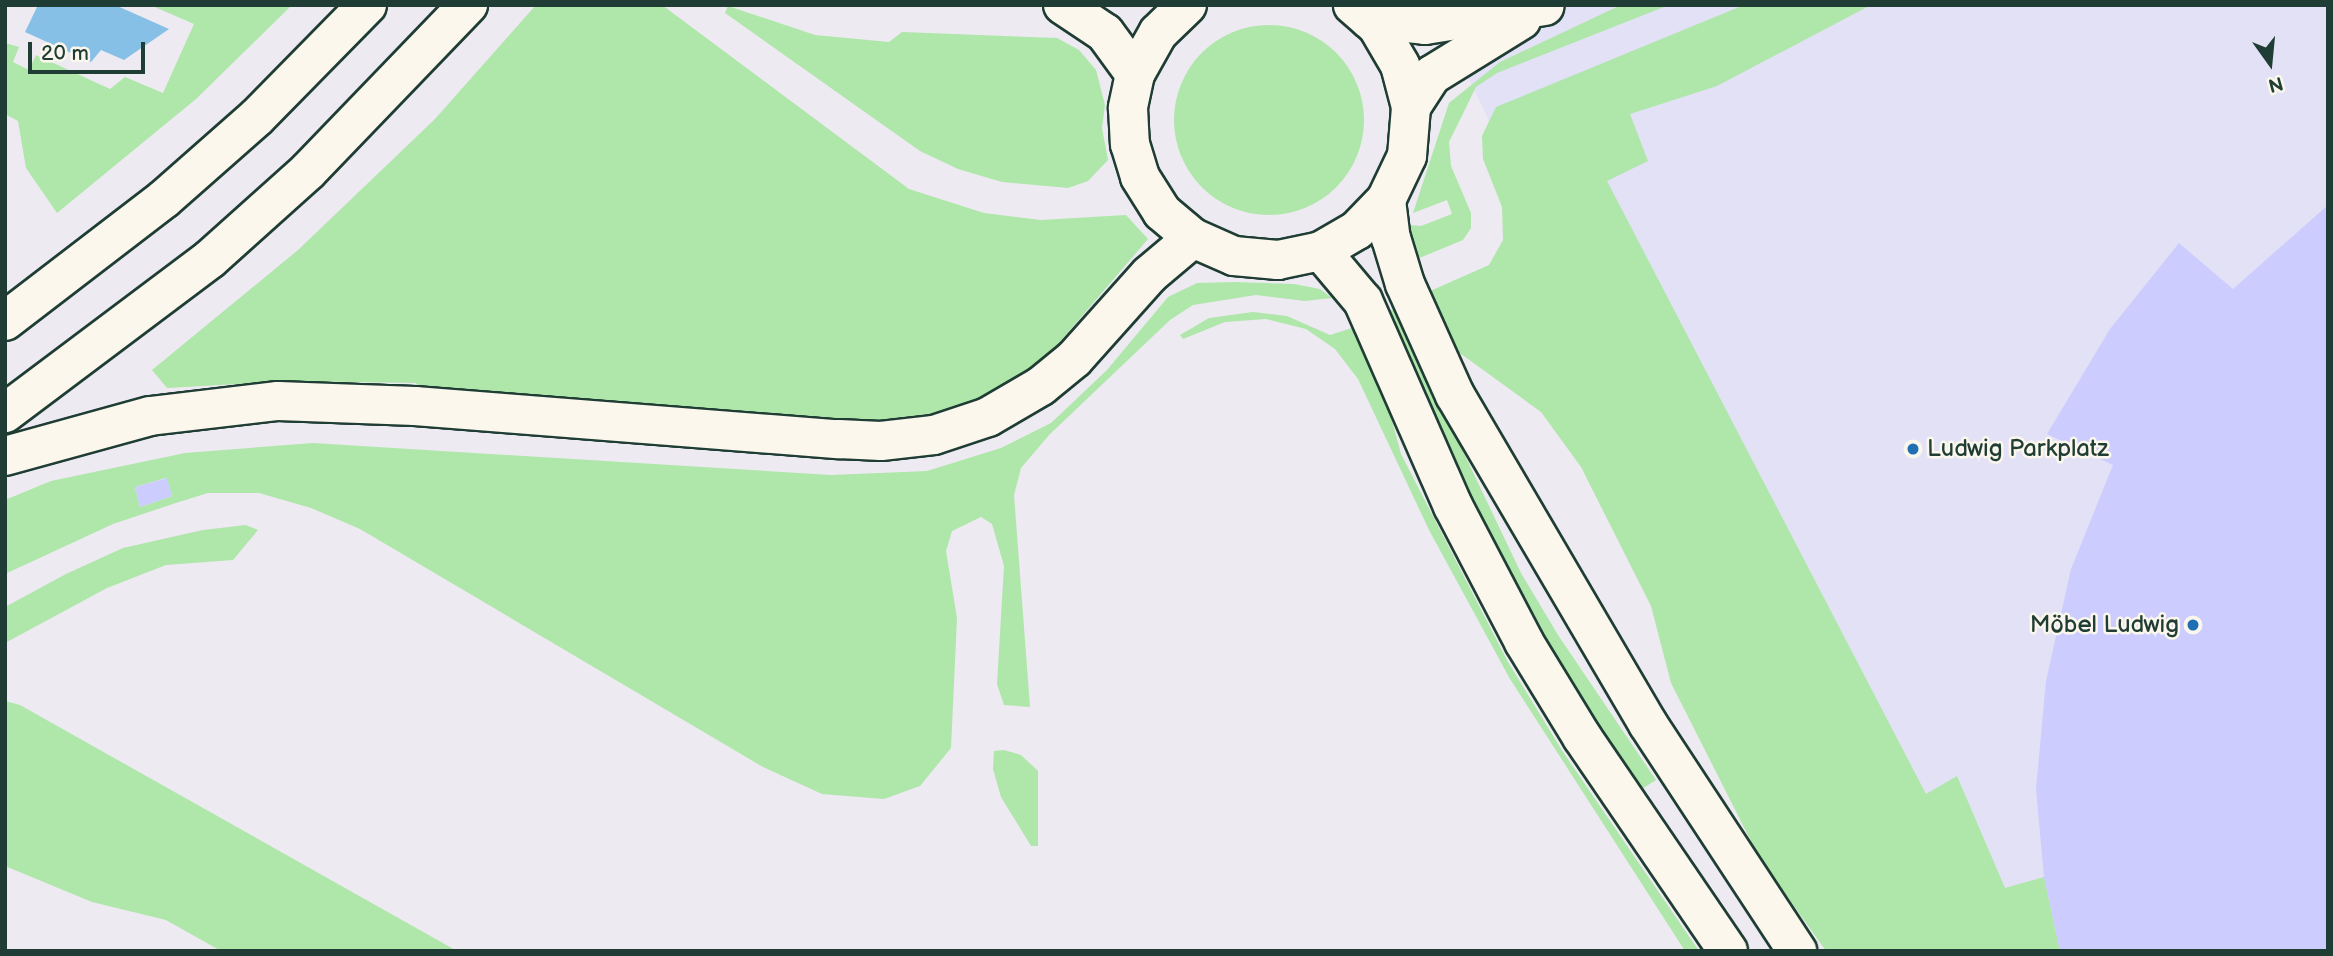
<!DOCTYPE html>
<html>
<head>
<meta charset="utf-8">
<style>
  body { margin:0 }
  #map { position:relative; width:2333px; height:956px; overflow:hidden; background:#edeaf2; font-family:"Balsamiq Sans",sans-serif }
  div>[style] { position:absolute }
  .built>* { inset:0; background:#e3e1f6 }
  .green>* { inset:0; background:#afe6a9 }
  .round { border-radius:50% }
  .water>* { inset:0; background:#87c0e6 }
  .building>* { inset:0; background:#ccf }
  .roads { filter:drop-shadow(2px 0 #1f3d34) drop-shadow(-2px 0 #1f3d34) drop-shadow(0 2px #1f3d34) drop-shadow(0 -2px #1f3d34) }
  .minor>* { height:38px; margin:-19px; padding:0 19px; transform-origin:19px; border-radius:19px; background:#fbf7ec }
  .major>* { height:38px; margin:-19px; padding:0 19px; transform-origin:19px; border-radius:19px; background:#fbf7ec }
  .highway>* { height:38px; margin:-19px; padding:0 19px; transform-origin:19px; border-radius:19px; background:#fbf7ec }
  .dots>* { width:19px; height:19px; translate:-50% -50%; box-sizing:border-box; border:4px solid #fbf7ec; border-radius:50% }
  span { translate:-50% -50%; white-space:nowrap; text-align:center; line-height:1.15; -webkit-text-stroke:5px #fbf7ec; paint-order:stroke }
  .poi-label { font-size:24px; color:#1f3d34 }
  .left { translate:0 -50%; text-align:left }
  .right { translate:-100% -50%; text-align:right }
  .frame { position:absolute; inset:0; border:7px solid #1f3d34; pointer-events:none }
  .north { position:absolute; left:2235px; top:28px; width:70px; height:70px; -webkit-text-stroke:5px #fbf7ec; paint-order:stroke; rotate:165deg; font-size:19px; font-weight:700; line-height:28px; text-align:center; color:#1f3d34 }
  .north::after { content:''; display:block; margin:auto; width:24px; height:32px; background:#1f3d34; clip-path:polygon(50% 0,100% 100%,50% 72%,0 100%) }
  .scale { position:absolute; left:28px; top:42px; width:117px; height:32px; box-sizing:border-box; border:4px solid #1f3d34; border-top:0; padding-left:9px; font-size:21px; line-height:24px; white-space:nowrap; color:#1f3d34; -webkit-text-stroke:5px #fbf7ec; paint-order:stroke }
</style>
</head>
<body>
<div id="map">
  <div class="built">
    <div style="clip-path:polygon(1433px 5px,2328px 5px,2328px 951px,1950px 951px,1532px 209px)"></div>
  </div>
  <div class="green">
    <div style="clip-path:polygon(150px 5px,292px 5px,196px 99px,57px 213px,26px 168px,18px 121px,5px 114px,5px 43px,19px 47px,13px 62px,29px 70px,36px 55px,110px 89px,125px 77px,163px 93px,194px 24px)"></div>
    <div style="clip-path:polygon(536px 5px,662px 5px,909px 189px,984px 213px,1041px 220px,1126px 215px,1148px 239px,1040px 365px,958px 411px,923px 420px,862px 425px,421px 392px,416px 383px,291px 381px,167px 388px,152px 370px,298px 250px,435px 119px)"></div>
    <div style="clip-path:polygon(1621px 5px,1669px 5px,1497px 73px,1476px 87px,1449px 142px,1451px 166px,1471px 213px,1471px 228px,1463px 240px,1417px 259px,1407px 235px,1409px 225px,1421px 226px,1452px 214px,1447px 200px,1413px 213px,1449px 103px,1500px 62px)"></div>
    <div style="clip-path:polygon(1744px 5px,1871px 5px,1717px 86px,1630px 114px,1648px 161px,1607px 181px,1926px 794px,1957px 776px,2005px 888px,2044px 877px,2060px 951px,1826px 951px,1759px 857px,1671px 683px,1651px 606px,1581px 467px,1541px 412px,1457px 351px,1428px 292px,1489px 265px,1503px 240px,1502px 207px,1483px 159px,1482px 136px,1496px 107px)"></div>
    <div style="clip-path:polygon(728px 6px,815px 35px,889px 42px,902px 32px,1057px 38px,1079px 50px,1096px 70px,1105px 105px,1102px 128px,1108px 160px,1088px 181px,1068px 188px,1002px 182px,958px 169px,920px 151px,725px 13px)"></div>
    <div class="round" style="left:1174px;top:25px;width:190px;height:190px"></div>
    <div style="clip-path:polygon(evenodd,1234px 282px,1294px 284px,1320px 289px,1332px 298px,1305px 301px,1256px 295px,1193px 305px,1170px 320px,1049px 435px,1021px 468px,1014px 495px,1030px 707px,1004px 705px,997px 684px,1004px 566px,992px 524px,981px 517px,952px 531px,946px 551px,957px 618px,951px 748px,920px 786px,884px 799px,822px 794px,763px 767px,360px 529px,311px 508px,259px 493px,208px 493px,179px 502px,113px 524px,5px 574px,5px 500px,51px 481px,185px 453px,313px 443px,831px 475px,927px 471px,1001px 448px,1051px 423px,1107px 370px,1168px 297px,1197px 283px,1234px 282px,166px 478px,172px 496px,140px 507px,135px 487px,166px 478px)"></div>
    <div style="clip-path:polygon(1395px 309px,1521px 573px,1558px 635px,1656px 780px,1640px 790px,1557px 659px,1480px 520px,1383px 313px)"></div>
    <div style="clip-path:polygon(1253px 312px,1287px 316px,1330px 335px,1355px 327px,1387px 402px,1401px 454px,1508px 662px,1563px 752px,1699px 951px,1685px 951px,1510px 679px,1429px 530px,1358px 379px,1335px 349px,1306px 329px,1266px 319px,1225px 322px,1183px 339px,1180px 335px,1209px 318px)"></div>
    <div style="clip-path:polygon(246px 525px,258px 530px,233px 560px,166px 565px,107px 588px,5px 643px,5px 607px,66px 574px,123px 548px,203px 530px)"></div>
    <div style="clip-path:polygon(5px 701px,20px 705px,457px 951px,221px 951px,166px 920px,92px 902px,5px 866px)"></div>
    <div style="clip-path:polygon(1004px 750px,1021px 755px,1038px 771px,1038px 846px,1031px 846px,1001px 797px,993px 769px,994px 751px)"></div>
  </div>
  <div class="water">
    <div style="clip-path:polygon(38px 5px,115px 5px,169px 29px,124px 60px,101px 50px,91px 62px,25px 32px)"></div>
  </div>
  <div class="building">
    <div style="clip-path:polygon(2328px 205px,2328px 951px,2060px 951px,2044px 877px,2036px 789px,2046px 681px,2071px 569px,2113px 465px,2047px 434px,2110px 329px,2179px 243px,2233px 289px)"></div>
    <div style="clip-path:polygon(167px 478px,172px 496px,140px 507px,135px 487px)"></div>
  </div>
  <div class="roads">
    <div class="minor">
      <div style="left:1369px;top:19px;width:56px;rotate:6.1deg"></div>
      <div style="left:1425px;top:25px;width:121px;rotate:-9deg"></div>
      <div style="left:1411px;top:107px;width:38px;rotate:-57deg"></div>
      <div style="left:1432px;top:75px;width:105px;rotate:-31.7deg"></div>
    </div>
    <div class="major">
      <div style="left:1187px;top:5px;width:40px;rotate:136deg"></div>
      <div style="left:1158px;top:33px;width:47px;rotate:119.3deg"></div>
      <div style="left:1135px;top:74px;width:35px;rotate:102deg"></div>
      <div style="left:1128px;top:108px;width:36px;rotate:87deg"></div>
      <div style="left:1130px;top:144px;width:34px;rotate:73deg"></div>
      <div style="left:1140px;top:177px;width:41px;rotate:57.8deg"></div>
      <div style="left:1162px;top:212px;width:40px;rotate:40deg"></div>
      <div style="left:1193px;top:238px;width:45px;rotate:23.7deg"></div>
      <div style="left:1234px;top:256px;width:44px;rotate:5.2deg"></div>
      <div style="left:1278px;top:260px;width:44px;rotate:-11.8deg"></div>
      <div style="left:1321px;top:251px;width:42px;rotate:-30.3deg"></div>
      <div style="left:1357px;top:230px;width:42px;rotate:-46deg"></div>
      <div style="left:1386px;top:200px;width:49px;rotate:-64.5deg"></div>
      <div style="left:1407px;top:156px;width:49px;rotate:-85.3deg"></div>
      <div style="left:1411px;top:107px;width:43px;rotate:-104.7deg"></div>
      <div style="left:1400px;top:65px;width:45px;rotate:-120.5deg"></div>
      <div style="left:1377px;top:26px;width:32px;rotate:-139deg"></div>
      <div style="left:1386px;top:200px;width:38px;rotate:83deg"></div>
      <div style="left:1391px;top:238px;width:48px;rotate:73.1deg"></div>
      <div style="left:1405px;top:284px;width:122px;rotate:65.8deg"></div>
      <div style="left:1455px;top:395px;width:381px;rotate:59.6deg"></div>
      <div style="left:1648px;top:724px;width:272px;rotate:56.7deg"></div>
      <div style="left:1321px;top:251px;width:65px;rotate:50deg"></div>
      <div style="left:1363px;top:301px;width:224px;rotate:66.3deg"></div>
      <div style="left:1453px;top:506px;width:153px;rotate:62.4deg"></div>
      <div style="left:1524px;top:642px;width:111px;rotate:58.6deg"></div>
      <div style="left:1582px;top:737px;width:259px;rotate:55.7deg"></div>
    </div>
    <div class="highway">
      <div style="left:1063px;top:5px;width:50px;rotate:33.7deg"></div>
      <div style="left:1105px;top:33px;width:51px;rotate:53.8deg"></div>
      <div style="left:5px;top:321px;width:200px;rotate:-37.5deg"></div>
      <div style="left:164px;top:199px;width:124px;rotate:-41.4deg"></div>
      <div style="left:257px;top:117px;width:157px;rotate:-45.5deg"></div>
      <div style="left:5px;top:413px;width:256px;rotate:-36.9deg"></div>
      <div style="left:210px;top:259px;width:132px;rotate:-41.9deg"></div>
      <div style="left:308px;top:171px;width:231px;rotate:-46.1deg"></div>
      <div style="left:5px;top:456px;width:150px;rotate:-15.4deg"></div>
      <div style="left:150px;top:416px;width:129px;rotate:-6.7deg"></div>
      <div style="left:278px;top:401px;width:137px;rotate:2.1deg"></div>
      <div style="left:415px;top:406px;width:425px;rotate:4.5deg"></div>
      <div style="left:839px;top:439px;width:42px;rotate:2.7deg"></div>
      <div style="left:881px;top:441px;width:53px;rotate:-6.5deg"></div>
      <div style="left:934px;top:435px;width:57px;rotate:-18.4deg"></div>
      <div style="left:988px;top:417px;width:61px;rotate:-30.3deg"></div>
      <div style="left:1041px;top:386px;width:43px;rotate:-39.3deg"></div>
      <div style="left:1074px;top:359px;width:113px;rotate:-48.2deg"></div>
      <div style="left:1149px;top:275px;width:57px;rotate:-40.1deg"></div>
    </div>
  </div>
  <div class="dots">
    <div style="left:1913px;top:449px;background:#1f6fb2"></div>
    <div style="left:2193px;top:625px;background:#1f6fb2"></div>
  </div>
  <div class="poi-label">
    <span class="left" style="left:1927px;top:449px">Ludwig Parkplatz</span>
    <span class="right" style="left:2179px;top:625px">Möbel Ludwig</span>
  </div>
  <div class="frame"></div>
  <div class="north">N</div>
  <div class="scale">20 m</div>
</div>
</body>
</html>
